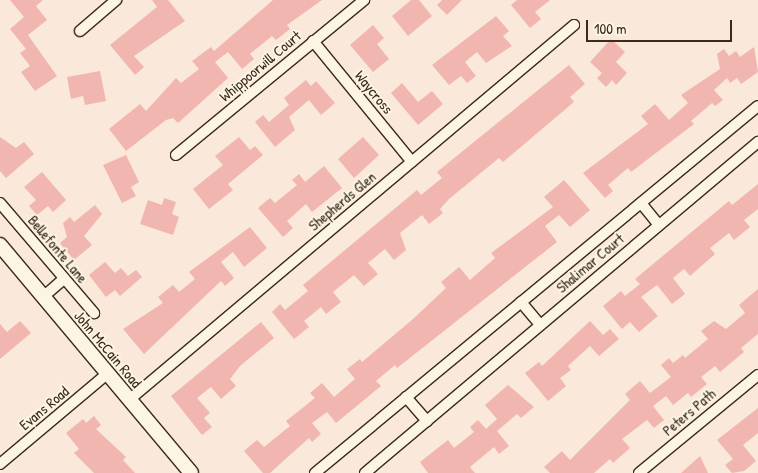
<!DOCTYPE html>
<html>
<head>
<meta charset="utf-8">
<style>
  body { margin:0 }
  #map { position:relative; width:758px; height:473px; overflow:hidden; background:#fae8da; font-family:"Patrick Hand",sans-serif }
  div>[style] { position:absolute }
  .building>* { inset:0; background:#f1b6af }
  .roads { filter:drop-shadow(1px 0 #3b2a1e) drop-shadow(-1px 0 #3b2a1e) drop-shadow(0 1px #3b2a1e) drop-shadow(0 -1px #3b2a1e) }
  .minor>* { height:10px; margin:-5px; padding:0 5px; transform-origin:5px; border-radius:5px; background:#fcf5e5 }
  .secondary>* { height:14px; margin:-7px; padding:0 7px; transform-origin:7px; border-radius:7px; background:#fcf5e5 }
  span { translate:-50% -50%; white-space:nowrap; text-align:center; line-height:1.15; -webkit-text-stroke:4px #fcf5e5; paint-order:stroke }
  .street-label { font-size:15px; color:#3b2a1e }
  .scale { position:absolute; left:586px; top:20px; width:146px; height:22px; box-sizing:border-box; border:2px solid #3b2a1e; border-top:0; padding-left:6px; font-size:15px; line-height:18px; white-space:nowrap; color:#3b2a1e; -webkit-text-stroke:4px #fcf5e5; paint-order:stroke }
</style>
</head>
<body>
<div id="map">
  <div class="building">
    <div style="clip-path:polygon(10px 0,43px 0,36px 6px,47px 20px,28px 35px,57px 76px,35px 91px,21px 72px,30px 66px,20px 53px,26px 49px,10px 29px,24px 17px)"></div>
    <div style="clip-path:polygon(152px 0,168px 0,185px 21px,134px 56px,144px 67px,135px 75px,110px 45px,157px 7px)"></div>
    <div style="clip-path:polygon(273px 0,322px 0,287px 25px,290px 29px,276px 40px,272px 36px,250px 54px,254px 59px,242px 69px,228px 52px,215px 62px,228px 78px,178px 123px,173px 118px,166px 120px,126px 151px,109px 129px,140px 104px,146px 111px,176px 78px,181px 83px,199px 69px,192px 61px,211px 47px,214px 51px)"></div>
    <div style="clip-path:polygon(411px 0,419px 0,432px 16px,408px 36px,392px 16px)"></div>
    <div style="clip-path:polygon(442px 0,462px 0,447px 15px,437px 5px)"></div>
    <div style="clip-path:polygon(517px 0,550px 0,535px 12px,541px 19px,530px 28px,511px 5px)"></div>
    <div style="clip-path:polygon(496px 16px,509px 31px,503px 36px,512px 46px,486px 63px,477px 52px,465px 62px,476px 76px,467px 83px,461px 76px,449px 85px,432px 65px)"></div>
    <div style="clip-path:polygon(373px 25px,384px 38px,377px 44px,389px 59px,373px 72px,350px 45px)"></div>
    <div style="clip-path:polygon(611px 39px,625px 52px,616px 62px,627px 73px,616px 85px,612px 80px,606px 87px,597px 78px,602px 73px,590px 62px)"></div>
    <div style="clip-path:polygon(754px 47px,758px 72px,741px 84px,737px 78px,730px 83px,727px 78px,714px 90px,723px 100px,715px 106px,712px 103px,691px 121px,694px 124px,631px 172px,628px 168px,608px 185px,613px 191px,605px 198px,583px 173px,648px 124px,641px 116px,655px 104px,669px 120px,688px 103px,681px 95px,720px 69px,717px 54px,724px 49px,729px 56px,736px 51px,740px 57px)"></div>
    <div style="clip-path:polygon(569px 65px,585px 84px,570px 97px,574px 102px,503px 162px,499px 158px,449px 199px,440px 209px,443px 213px,429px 224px,422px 215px,400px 233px,406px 250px,394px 260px,385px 249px,368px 263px,378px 274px,364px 286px,354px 275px,333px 292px,341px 302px,326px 314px,321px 307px,304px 321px,309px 327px,294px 339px,272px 312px,280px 304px,285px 310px,308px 291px,303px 285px,417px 190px,421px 195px,442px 178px,437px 172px)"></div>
    <div style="clip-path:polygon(100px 71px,106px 101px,85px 105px,83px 96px,71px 99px,67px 77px)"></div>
    <div style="clip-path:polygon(306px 80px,311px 86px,316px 81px,335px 103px,321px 115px,309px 100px,289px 117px,295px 130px,275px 147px,255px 122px,263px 115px,269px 122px,289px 105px,284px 98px)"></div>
    <div style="clip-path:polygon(402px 83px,418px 102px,432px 91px,443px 104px,418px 125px,391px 93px)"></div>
    <div style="clip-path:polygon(0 137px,16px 148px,24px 142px,34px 154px,6px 178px,0 171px)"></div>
    <div style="clip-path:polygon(239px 137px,250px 150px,255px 146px,263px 155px,228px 184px,233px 190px,209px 209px,193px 189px,223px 165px,215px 156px)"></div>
    <div style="clip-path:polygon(363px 137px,379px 155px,354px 178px,338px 159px)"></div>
    <div style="clip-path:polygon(126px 155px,139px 182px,131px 187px,136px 196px,122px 203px,103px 165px)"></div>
    <div style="clip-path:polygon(324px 166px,342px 188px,312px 212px,306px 204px,287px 221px,293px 228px,283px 237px,258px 208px,270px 198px,275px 203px,297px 185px,292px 180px,299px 174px,305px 182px)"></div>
    <div style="clip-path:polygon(42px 172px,66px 200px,53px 212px,48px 206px,37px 215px,29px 206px,36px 200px,24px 187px)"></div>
    <div style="clip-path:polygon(564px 180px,590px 210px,570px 227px,559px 215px,545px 226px,557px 242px,397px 368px,395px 365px,376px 381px,381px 386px,336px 423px,327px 412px,312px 423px,321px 434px,312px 442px,309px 438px,270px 473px,263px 473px,244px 451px,257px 440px,264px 447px,290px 426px,286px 421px,315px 398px,310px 393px,322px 383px,334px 397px,355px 379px,347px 369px,360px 359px,362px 362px,413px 319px,446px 288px,441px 282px,459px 267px,470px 280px,495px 258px,491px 253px,553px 207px,544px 197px)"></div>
    <div style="clip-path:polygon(758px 184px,758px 209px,744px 220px,750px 227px,734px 240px,729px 233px,710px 248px,715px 254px,690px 276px,684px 269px,673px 278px,685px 294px,672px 304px,657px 285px,641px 297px,658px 316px,639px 332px,630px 322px,622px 329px,603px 306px,621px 291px,625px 296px,640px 284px,635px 279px,729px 201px,732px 205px)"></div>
    <div style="clip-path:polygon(164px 198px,176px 202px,172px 214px,179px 217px,173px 235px,140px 224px,148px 200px,162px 205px)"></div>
    <div style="clip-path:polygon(95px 205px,102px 214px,84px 236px,92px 245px,74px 260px,60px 243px,67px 237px,63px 223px,70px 217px,74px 222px)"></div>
    <div style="clip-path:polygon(250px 227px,267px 248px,244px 267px,233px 252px,221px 262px,234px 278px,225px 286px,221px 281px,144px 354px,123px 329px,163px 303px,158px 297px,173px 285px,179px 292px,195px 279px,189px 272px)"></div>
    <div style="clip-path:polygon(105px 262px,115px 273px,121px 268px,128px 276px,136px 270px,142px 277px,120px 296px,115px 290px,106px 297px,89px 275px)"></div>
    <div style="clip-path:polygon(758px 289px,758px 334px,741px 348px,744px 352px,720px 372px,715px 366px,701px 377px,707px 384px,691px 397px,688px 393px,673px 405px,666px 396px,653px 406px,664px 420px,654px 428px,647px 420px,622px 439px,630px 448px,613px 463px,610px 459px,594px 473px,550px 473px,544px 467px,562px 451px,570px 460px,630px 400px,625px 394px,640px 381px,650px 393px,671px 377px,661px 365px,669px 358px,673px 363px,683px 355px,685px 358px,708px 339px,701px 331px,714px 321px,726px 329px,745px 313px,739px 305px)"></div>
    <div style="clip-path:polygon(20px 321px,31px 333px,0 359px,0 324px,7px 332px)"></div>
    <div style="clip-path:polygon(590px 321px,603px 335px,610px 329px,619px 339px,599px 356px,590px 346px,568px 366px,571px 370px,560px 378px,566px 386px,548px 401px,525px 373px,539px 362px,542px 366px)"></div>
    <div style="clip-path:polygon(261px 322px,274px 338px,240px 366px,230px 379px,236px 386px,221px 399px,211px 387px,197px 398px,210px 413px,204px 418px,212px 427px,202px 435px,171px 396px)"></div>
    <div style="clip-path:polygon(508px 385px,534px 407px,521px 418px,517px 414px,497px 431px,509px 446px,499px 454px,494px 447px,470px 467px,475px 473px,428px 473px,420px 462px,448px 440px,454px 448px,474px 432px,470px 427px,478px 420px,486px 429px,497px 419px,485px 405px)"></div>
    <div style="clip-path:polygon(758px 408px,758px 433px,743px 445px,756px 461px,744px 471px,732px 473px,725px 465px,733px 459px,717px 440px)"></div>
    <div style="clip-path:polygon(94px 416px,101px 425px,96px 429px,126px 457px,123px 460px,135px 473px,94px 473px,74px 453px,79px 449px,66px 433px,83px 419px,86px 423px)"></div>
    <div style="clip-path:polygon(700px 456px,708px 473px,681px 473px)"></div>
  </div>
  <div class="roads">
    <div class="minor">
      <div style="left:80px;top:31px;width:48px;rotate:-40.7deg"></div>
      <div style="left:313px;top:41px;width:156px;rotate:50.7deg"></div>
      <div style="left:176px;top:155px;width:244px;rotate:-39.5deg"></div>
      <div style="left:0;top:203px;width:145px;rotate:49.5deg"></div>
      <div style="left:641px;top:203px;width:28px;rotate:51deg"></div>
      <div style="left:43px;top:297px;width:28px;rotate:-41deg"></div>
      <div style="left:521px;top:302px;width:30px;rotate:50deg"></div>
      <div style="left:406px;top:397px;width:32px;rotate:49deg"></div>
      <div style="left:129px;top:400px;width:582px;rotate:-40.12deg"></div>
      <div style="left:0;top:464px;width:140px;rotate:-40.1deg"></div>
      <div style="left:315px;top:473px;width:575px;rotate:-39.64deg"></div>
      <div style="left:365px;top:473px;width:514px;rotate:-40.11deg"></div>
      <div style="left:639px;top:473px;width:154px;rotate:-39.5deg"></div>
    </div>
    <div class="secondary">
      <div style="left:0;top:245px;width:297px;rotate:50deg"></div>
    </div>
  </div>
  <div class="street-label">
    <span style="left:260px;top:66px;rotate:-40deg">Whippoorwill Court</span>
    <span style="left:374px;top:92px;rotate:51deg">Waycross</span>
    <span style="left:342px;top:201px;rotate:-40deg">Shepherds Glen</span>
    <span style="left:58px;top:249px;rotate:50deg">Bellefonte Lane</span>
    <span style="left:590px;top:263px;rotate:-40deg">Shalimar Court</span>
    <span style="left:108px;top:349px;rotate:50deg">John McCain Road</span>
    <span style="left:44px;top:408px;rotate:-40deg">Evans Road</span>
    <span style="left:689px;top:412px;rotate:-40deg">Peters Path</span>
  </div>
  <div class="scale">100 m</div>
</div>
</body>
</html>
